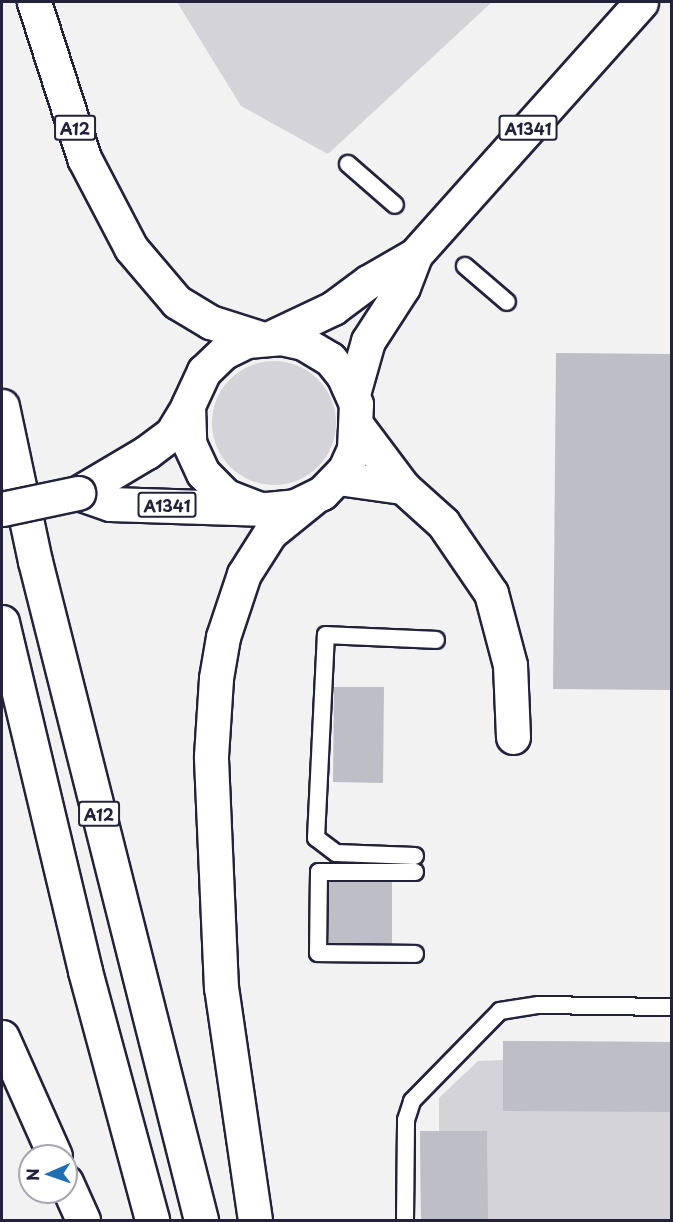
<!DOCTYPE html>
<html>
<head>
<meta charset="utf-8">
<style>
  body { margin:0 }
  #map { position:relative; width:673px; height:1222px; overflow:hidden; background:#f2f2f3; font-family:"Playpen Sans",sans-serif }
  div>[style] { position:absolute }
  .green>* { inset:0; background:#d3d3d8 }
  .round { border-radius:50% }
  .building>* { inset:0; background:#bebec6 }
  .roads { filter:drop-shadow(2px 0 #22223b) drop-shadow(-2px 0 #22223b) drop-shadow(0 2px #22223b) drop-shadow(0 -2px #22223b) }
  .service>* { height:16px; margin:-8px; padding:0 8px; transform-origin:8px; border-radius:8px; background:#fff }
  .minor>* { height:33px; margin:-16.5px; padding:0 16.5px; transform-origin:16.5px; border-radius:16.5px; background:#fff }
  .primary>* { height:33px; margin:-16.5px; padding:0 16.5px; transform-origin:16.5px; border-radius:16.5px; background:#fff }
  .trunk>* { height:33px; margin:-16.5px; padding:0 16.5px; transform-origin:16.5px; border-radius:16.5px; background:#fff }
  .bridges { filter:drop-shadow(2px 0 #22223b) drop-shadow(-2px 0 #22223b) drop-shadow(0 2px #22223b) drop-shadow(0 -2px #22223b) }
  .primary-bridge>* { height:33px; margin:-16.5px; padding:0 16.5px; transform-origin:16.5px; border-radius:16.5px; background:#fff }
  span { translate:-50% -50%; white-space:nowrap; text-align:center; line-height:1.15; -webkit-text-stroke:4.5px #fff; paint-order:stroke }
  .shield-label span { padding:2px 4px; background:#fff; border:2px solid; border-radius:4px; -webkit-text-stroke-width:0 }
  .shield-label { font-size:16px; color:#22223b; font-weight:700 }
  .frame { position:absolute; inset:0; border:3px solid #22223b; pointer-events:none }
  .north { position:absolute; left:18px; top:1144px; width:60px; height:60px; box-sizing:border-box; background:#fff; border:2px solid #a7a7b1; border-radius:50%; rotate:268deg; font-size:16px; font-weight:700; line-height:24px; text-align:center; color:#22223b }
  .north::after { content:''; display:block; margin:auto; width:21px; height:27px; background:#1f6fb2; clip-path:polygon(50% 0,100% 100%,50% 72%,0 100%) }
</style>
</head>
<body>
<div id="map">
  <div class="green">
    <div style="clip-path:polygon(177px 2px,492px 2px,328px 154px,241px 106px)"></div>
    <div class="round" style="left:212px;top:361px;width:124px;height:124px"></div>
    <div style="clip-path:polygon(503px 1041px,671px 1042px,671px 1220px,421px 1220px,420px 1131px,439px 1131px,439px 1098px,478px 1061px,503px 1060px)"></div>
  </div>
  <div class="building">
    <div style="clip-path:polygon(556px 353px,672px 354px,672px 690px,553px 689px)"></div>
    <div style="clip-path:polygon(334px 687px,384px 687px,383px 783px,333px 782px)"></div>
    <div style="clip-path:polygon(322px 878px,392px 878px,392px 948px,323px 947px)"></div>
    <div style="clip-path:polygon(503px 1041px,672px 1042px,672px 1112px,503px 1111px)"></div>
    <div style="clip-path:polygon(420px 1131px,487px 1131px,488px 1220px,421px 1220px)"></div>
  </div>
  <div class="roads">
    <div class="service">
      <div style="left:348px;top:164px;width:62px;rotate:41.1deg"></div>
      <div style="left:465px;top:266px;width:55px;rotate:40.6deg"></div>
      <div style="left:415px;top:856px;width:79px;rotate:-177.8deg"></div>
      <div style="left:336px;top:853px;width:25px;rotate:-143deg"></div>
      <div style="left:316px;top:838px;width:203px;rotate:-87.2deg"></div>
      <div style="left:326px;top:635px;width:110px;rotate:2.6deg"></div>
      <div style="left:415px;top:872px;width:96px;rotate:180deg"></div>
      <div style="left:319px;top:872px;width:81px;rotate:90.7deg"></div>
      <div style="left:318px;top:953px;width:97px;rotate:0.6deg"></div>
      <div style="left:405px;top:1220px;width:100px;rotate:-89.4deg"></div>
      <div style="left:406px;top:1120px;width:20px;rotate:-72deg"></div>
      <div style="left:412px;top:1101px;width:126px;rotate:-45.6deg"></div>
      <div style="left:500px;top:1011px;width:39px;rotate:-9deg"></div>
      <div style="left:539px;top:1005px;width:133px;rotate:0.9deg"></div>
    </div>
    <div class="minor">
      <div style="left:358px;top:427px;width:75px;rotate:53.1deg"></div>
      <div style="left:403px;top:487px;width:54px;rotate:42deg"></div>
      <div style="left:443px;top:523px;width:85px;rotate:55.6deg"></div>
      <div style="left:491px;top:593px;width:74px;rotate:75.2deg"></div>
      <div style="left:510px;top:665px;width:72px;rotate:87.6deg"></div>
      <div style="left:338px;top:478px;width:66px;rotate:7.9deg"></div>
    </div>
    <div class="primary">
      <div style="left:272px;top:337px;width:68px;rotate:-25.4deg"></div>
      <div style="left:333px;top:308px;width:44px;rotate:-36.6deg"></div>
      <div style="left:368px;top:282px;width:54px;rotate:-29.9deg"></div>
      <div style="left:415px;top:255px;width:339px;rotate:-48.2deg"></div>
      <div style="left:353px;top:394px;width:55px;rotate:-74.2deg"></div>
      <div style="left:368px;top:341px;width:64px;rotate:-57.1deg"></div>
      <div style="left:403px;top:287px;width:34px;rotate:-69deg"></div>
      <div style="left:78px;top:493px;width:34px;rotate:19deg"></div>
      <div style="left:110px;top:504px;width:157px;rotate:1.8deg"></div>
      <div style="left:267px;top:509px;width:28px;rotate:-6deg"></div>
      <div style="left:295px;top:506px;width:30px;rotate:-26deg"></div>
      <div style="left:322px;top:493px;width:33px;rotate:-46deg"></div>
      <div style="left:345px;top:469px;width:22px;rotate:-66deg"></div>
      <div style="left:354px;top:449px;width:45px;rotate:-87.5deg"></div>
      <div style="left:356px;top:404px;width:32px;rotate:-114deg"></div>
      <div style="left:343px;top:375px;width:21px;rotate:-129deg"></div>
      <div style="left:330px;top:359px;width:31px;rotate:-149deg"></div>
      <div style="left:303px;top:343px;width:22px;rotate:-167deg"></div>
      <div style="left:282px;top:338px;width:35px;rotate:175deg"></div>
      <div style="left:247px;top:341px;width:25px;rotate:154deg"></div>
      <div style="left:224px;top:352px;width:28px;rotate:136deg"></div>
      <div style="left:204px;top:371px;width:38px;rotate:115deg"></div>
      <div style="left:188px;top:406px;width:37px;rotate:88deg"></div>
      <div style="left:189px;top:443px;width:33px;rotate:65deg"></div>
      <div style="left:203px;top:473px;width:33px;rotate:45deg"></div>
      <div style="left:226px;top:496px;width:33px;rotate:21deg"></div>
      <div style="left:78px;top:493px;width:80px;rotate:-30.7deg"></div>
      <div style="left:147px;top:452px;width:31px;rotate:-37deg"></div>
      <div style="left:172px;top:433px;width:31px;rotate:-59deg"></div>
    </div>
    <div class="trunk">
      <div style="left:34px;top:2px;width:164px;rotate:72.2deg"></div>
      <div style="left:84px;top:158px;width:102px;rotate:62.4deg"></div>
      <div style="left:131px;top:248px;width:71px;rotate:49.6deg"></div>
      <div style="left:177px;top:302px;width:39px;rotate:31deg"></div>
      <div style="left:210px;top:322px;width:52px;rotate:17.7deg"></div>
      <div style="left:2px;top:406px;width:158px;rotate:78deg"></div>
      <div style="left:35px;top:561px;width:680px;rotate:75.86deg"></div>
      <div style="left:2px;top:622px;width:359px;rotate:76.6deg"></div>
      <div style="left:85px;top:971px;width:258px;rotate:74.9deg"></div>
      <div style="left:2px;top:1037px;width:130px;rotate:66deg"></div>
      <div style="left:66px;top:1182px;width:42px;rotate:65.9deg"></div>
      <div style="left:255px;top:1220px;width:234px;rotate:-98.3deg"></div>
      <div style="left:221px;top:988px;width:232px;rotate:-92.5deg"></div>
      <div style="left:211px;top:756px;width:78px;rotate:-86.3deg"></div>
      <div style="left:216px;top:678px;width:42px;rotate:-80.3deg"></div>
      <div style="left:223px;top:637px;width:66px;rotate:-71.6deg"></div>
      <div style="left:244px;top:574px;width:49px;rotate:-57.6deg"></div>
      <div style="left:270px;top:533px;width:54px;rotate:-39deg"></div>
    </div>
  </div>
  <div class="bridges">
    <div class="primary-bridge">
      <div style="left:2px;top:509px;width:78px;rotate:-11.9deg"></div>
    </div>
  </div>
  <div class="shield-label">
    <span style="left:75px;top:128px">A12</span>
    <span style="left:528px;top:128px">A1341</span>
    <span style="left:167px;top:505px">A1341</span>
    <span style="left:99px;top:814px">A12</span>
  </div>
  <div class="frame"></div>
  <div class="north">N</div>
</div>
</body>
</html>
